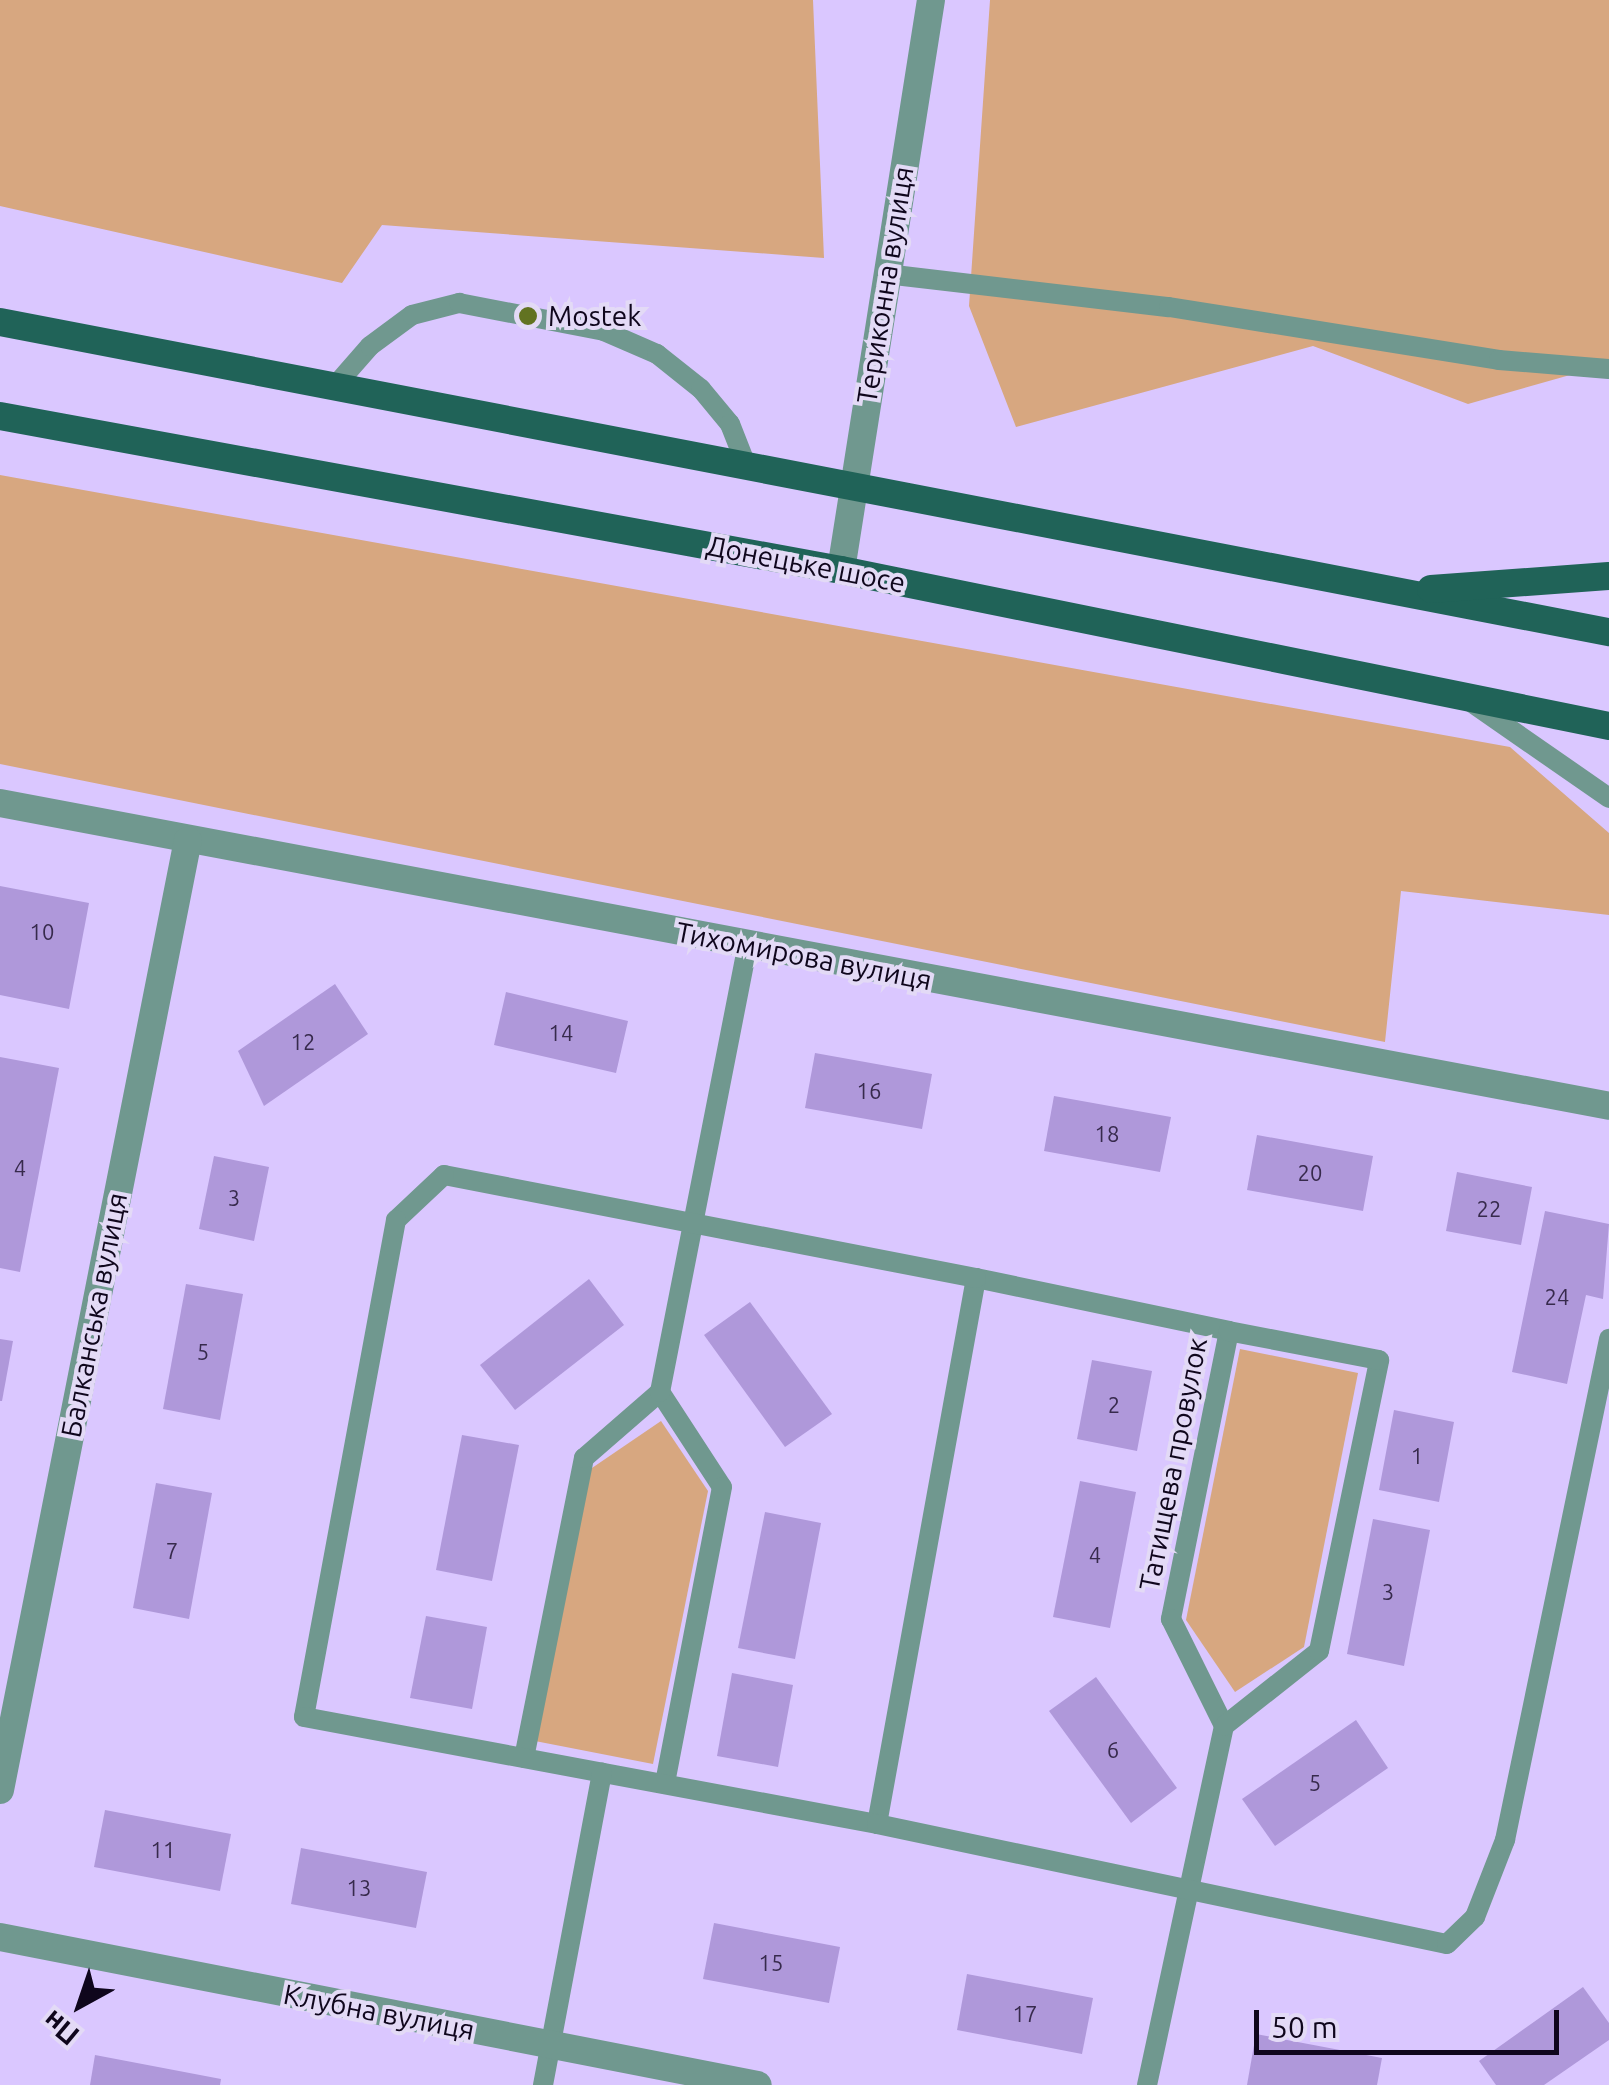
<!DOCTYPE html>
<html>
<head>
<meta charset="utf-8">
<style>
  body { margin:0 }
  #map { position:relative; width:1609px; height:2085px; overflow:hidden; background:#dac7ff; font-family:Ubuntu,sans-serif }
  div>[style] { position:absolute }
  .green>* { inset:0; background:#d7a780 }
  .building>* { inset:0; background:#af98da }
  .service>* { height:20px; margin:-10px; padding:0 10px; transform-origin:10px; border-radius:10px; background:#70988f }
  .minor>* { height:28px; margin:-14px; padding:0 14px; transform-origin:14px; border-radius:14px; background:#70988f }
  .primary>* { height:28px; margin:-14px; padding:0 14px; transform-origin:14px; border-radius:14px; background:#206358 }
  .dots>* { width:28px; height:28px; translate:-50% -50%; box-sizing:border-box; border:5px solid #e3daf6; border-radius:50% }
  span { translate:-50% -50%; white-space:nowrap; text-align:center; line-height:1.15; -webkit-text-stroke:8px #e3daf6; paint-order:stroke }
  .number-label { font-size:22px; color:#372a4c }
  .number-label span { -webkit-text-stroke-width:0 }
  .street-label { font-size:28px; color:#0f061c }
  .poi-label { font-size:28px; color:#0f061c }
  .left { translate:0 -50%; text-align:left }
  .north { position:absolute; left:30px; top:1955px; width:100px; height:100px; -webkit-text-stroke:8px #e3daf6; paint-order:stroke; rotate:220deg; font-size:28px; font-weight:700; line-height:40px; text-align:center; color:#0f061c }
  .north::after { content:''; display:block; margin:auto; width:35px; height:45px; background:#0f061c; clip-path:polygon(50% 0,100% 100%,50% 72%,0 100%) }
  .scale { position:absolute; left:1254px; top:2010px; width:305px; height:45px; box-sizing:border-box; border:5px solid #0f061c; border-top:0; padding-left:12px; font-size:30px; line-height:35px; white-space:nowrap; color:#0f061c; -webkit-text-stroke:8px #e3daf6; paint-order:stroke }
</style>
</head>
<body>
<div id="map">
  <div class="green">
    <div style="clip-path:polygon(0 0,813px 0,824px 258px,382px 225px,342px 283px,0 206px)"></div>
    <div style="clip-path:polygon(990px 0,1609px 0,1609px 364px,1468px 404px,1313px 346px,1016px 427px,969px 306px)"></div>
    <div style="clip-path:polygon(0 475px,1510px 747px,1609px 833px,1609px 915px,1401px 891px,1385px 1042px,0 764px)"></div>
    <div style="clip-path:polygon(1240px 1349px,1358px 1373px,1304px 1647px,1235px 1692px,1186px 1620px)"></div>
    <div style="clip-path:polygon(661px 1421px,708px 1491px,653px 1764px,535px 1741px,589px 1470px)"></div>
  </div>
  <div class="building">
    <div style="clip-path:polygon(0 886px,89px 903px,69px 1009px,0 995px)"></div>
    <div style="clip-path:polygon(335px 984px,368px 1034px,264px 1106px,238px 1051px)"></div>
    <div style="clip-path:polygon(506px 992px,628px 1021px,616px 1073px,494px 1045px)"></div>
    <div style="clip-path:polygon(815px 1053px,932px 1074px,922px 1129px,805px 1108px)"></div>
    <div style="clip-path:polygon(0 1057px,59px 1068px,20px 1272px,0 1268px)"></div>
    <div style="clip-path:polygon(1054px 1096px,1171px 1117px,1160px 1172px,1044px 1151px)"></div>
    <div style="clip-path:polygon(1257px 1135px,1373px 1156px,1363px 1211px,1247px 1190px)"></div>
    <div style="clip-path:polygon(214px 1156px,269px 1167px,254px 1241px,199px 1229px)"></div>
    <div style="clip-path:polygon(1457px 1172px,1532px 1187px,1521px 1245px,1446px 1231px)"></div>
    <div style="clip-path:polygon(1545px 1211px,1609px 1224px,1603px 1299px,1586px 1295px,1567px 1384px,1512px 1372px)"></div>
    <div style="clip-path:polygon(589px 1279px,624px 1325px,515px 1410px,480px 1365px)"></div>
    <div style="clip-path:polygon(186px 1284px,243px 1294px,220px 1420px,163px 1409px)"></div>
    <div style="clip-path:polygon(750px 1302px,832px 1414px,785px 1447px,704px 1335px)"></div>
    <div style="clip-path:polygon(0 1339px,13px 1341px,2px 1401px,0 1401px)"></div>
    <div style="clip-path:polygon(1092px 1360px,1152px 1371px,1137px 1451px,1077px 1439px)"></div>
    <div style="clip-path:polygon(1394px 1410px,1454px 1422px,1439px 1502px,1379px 1490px)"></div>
    <div style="clip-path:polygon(462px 1435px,519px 1445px,492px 1581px,436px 1570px)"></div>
    <div style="clip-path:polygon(1080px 1481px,1136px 1492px,1110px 1628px,1053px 1617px)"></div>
    <div style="clip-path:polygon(156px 1483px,212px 1493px,189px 1619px,133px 1608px)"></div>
    <div style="clip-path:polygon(765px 1512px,821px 1523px,795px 1659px,738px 1648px)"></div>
    <div style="clip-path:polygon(1373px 1519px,1430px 1530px,1404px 1666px,1347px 1654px)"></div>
    <div style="clip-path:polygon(426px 1616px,487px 1627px,472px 1709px,410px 1698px)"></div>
    <div style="clip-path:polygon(732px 1673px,793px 1685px,778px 1767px,717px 1756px)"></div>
    <div style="clip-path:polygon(1096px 1677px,1177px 1788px,1131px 1823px,1049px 1711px)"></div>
    <div style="clip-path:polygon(1356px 1720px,1388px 1768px,1275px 1846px,1242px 1799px)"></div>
    <div style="clip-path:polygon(105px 1810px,231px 1834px,220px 1891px,94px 1867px)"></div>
    <div style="clip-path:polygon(301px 1848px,427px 1872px,416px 1928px,291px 1904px)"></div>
    <div style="clip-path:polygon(714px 1923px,840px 1947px,829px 2003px,703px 1979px)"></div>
    <div style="clip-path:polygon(967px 1974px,1093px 1998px,1082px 2054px,957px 2030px)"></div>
    <div style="clip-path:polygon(1583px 1987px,1609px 2023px,1609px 2040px,1544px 2085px,1496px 2085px,1479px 2061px)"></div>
    <div style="clip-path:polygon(1256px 2034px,1382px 2058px,1377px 2085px,1247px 2085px)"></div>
    <div style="clip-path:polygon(95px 2055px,221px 2079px,220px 2085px,90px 2085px)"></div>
  </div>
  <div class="service">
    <div style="left:886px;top:274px;width:285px;rotate:6.7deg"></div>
    <div style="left:1169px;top:307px;width:334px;rotate:9.1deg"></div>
    <div style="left:1499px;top:360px;width:110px;rotate:4.7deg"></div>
    <div style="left:335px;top:386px;width:53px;rotate:-48.8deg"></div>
    <div style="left:370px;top:346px;width:52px;rotate:-36.4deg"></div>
    <div style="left:412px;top:315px;width:49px;rotate:-14.3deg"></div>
    <div style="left:459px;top:303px;width:148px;rotate:10.9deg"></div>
    <div style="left:604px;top:331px;width:58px;rotate:23.5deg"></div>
    <div style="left:657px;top:354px;width:56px;rotate:38.5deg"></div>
    <div style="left:701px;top:389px;width:45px;rotate:50.4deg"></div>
    <div style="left:730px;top:424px;width:41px;rotate:68.5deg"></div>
    <div style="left:1471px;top:702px;width:168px;rotate:34.8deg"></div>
    <div style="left:976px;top:1278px;width:258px;rotate:11.8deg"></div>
    <div style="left:1229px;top:1331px;width:294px;rotate:101.4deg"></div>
    <div style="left:1171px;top:1619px;width:119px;rotate:63.6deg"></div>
    <div style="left:1224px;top:1726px;width:367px;rotate:102.1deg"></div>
    <div style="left:660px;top:1392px;width:113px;rotate:56.9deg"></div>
    <div style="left:722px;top:1487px;width:302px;rotate:100.9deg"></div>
    <div style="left:1224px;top:1726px;width:121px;rotate:-38.3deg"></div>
    <div style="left:1319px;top:1651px;width:297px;rotate:-78.3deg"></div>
    <div style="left:1379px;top:1360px;width:153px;rotate:-169.1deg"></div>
    <div style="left:524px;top:1758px;width:306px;rotate:-78.7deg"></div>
    <div style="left:584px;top:1458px;width:101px;rotate:-41deg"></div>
    <div style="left:660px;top:1392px;width:456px;rotate:-78.9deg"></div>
    <div style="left:877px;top:1824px;width:555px;rotate:-79.72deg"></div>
    <div style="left:976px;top:1278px;width:542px;rotate:-169.04deg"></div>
    <div style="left:444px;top:1175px;width:66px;rotate:136.8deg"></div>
    <div style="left:396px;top:1220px;width:505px;rotate:100.49deg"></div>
    <div style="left:304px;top:1717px;width:583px;rotate:10.58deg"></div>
    <div style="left:877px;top:1824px;width:582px;rotate:11.89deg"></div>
    <div style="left:1447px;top:1944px;width:39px;rotate:-44deg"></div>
    <div style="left:1475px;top:1917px;width:83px;rotate:-68.7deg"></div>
    <div style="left:1505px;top:1840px;width:512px;rotate:-78.27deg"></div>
    <div style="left:543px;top:2085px;width:318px;rotate:-79.3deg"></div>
  </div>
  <div class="minor">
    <div style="left:841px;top:570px;width:577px;rotate:-81.03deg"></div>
    <div style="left:0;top:803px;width:1637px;rotate:10.66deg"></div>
    <div style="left:0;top:1790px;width:968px;rotate:-78.81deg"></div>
    <div style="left:0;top:1937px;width:772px;rotate:11.05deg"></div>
  </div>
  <div class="primary">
    <div style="left:0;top:322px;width:1639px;rotate:10.91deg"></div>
    <div style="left:0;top:416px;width:855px;rotate:10.38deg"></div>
    <div style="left:841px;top:570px;width:784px;rotate:11.48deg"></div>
    <div style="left:1431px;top:589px;width:178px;rotate:-4.2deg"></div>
  </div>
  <div class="dots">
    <div style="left:528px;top:316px;background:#627321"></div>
  </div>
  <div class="number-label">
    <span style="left:42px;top:932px">10</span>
    <span style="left:561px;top:1033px">14</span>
    <span style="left:303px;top:1042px">12</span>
    <span style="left:869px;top:1091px">16</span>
    <span style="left:1107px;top:1134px">18</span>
    <span style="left:20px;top:1168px">4</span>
    <span style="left:1310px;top:1173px">20</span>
    <span style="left:234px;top:1198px">3</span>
    <span style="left:1489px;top:1209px">22</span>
    <span style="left:1557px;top:1297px">24</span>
    <span style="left:203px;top:1352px">5</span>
    <span style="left:1114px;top:1405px">2</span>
    <span style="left:1417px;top:1456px">1</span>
    <span style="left:172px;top:1551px">7</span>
    <span style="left:1095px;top:1555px">4</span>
    <span style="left:1388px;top:1592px">3</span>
    <span style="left:1113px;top:1750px">6</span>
    <span style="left:1315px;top:1783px">5</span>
    <span style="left:163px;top:1850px">11</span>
    <span style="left:359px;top:1888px">13</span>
    <span style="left:771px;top:1963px">15</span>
    <span style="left:1025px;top:2014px">17</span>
  </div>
  <div class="street-label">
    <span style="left:885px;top:285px;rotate:-81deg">Териконна вулиця</span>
    <span style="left:806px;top:564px;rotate:11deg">Донецьке шосе</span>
    <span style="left:804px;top:956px;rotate:11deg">Тихомирова вулиця</span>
    <span style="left:94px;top:1315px;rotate:-79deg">Балканська вулиця</span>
    <span style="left:1173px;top:1464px;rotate:-79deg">Татищева провулок</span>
    <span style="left:379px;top:2012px;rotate:11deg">Клубна вулиця</span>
  </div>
  <div class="poi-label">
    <span class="left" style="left:548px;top:316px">Mostek</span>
  </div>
  <div class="north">Пн</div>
  <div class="scale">50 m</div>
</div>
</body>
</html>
